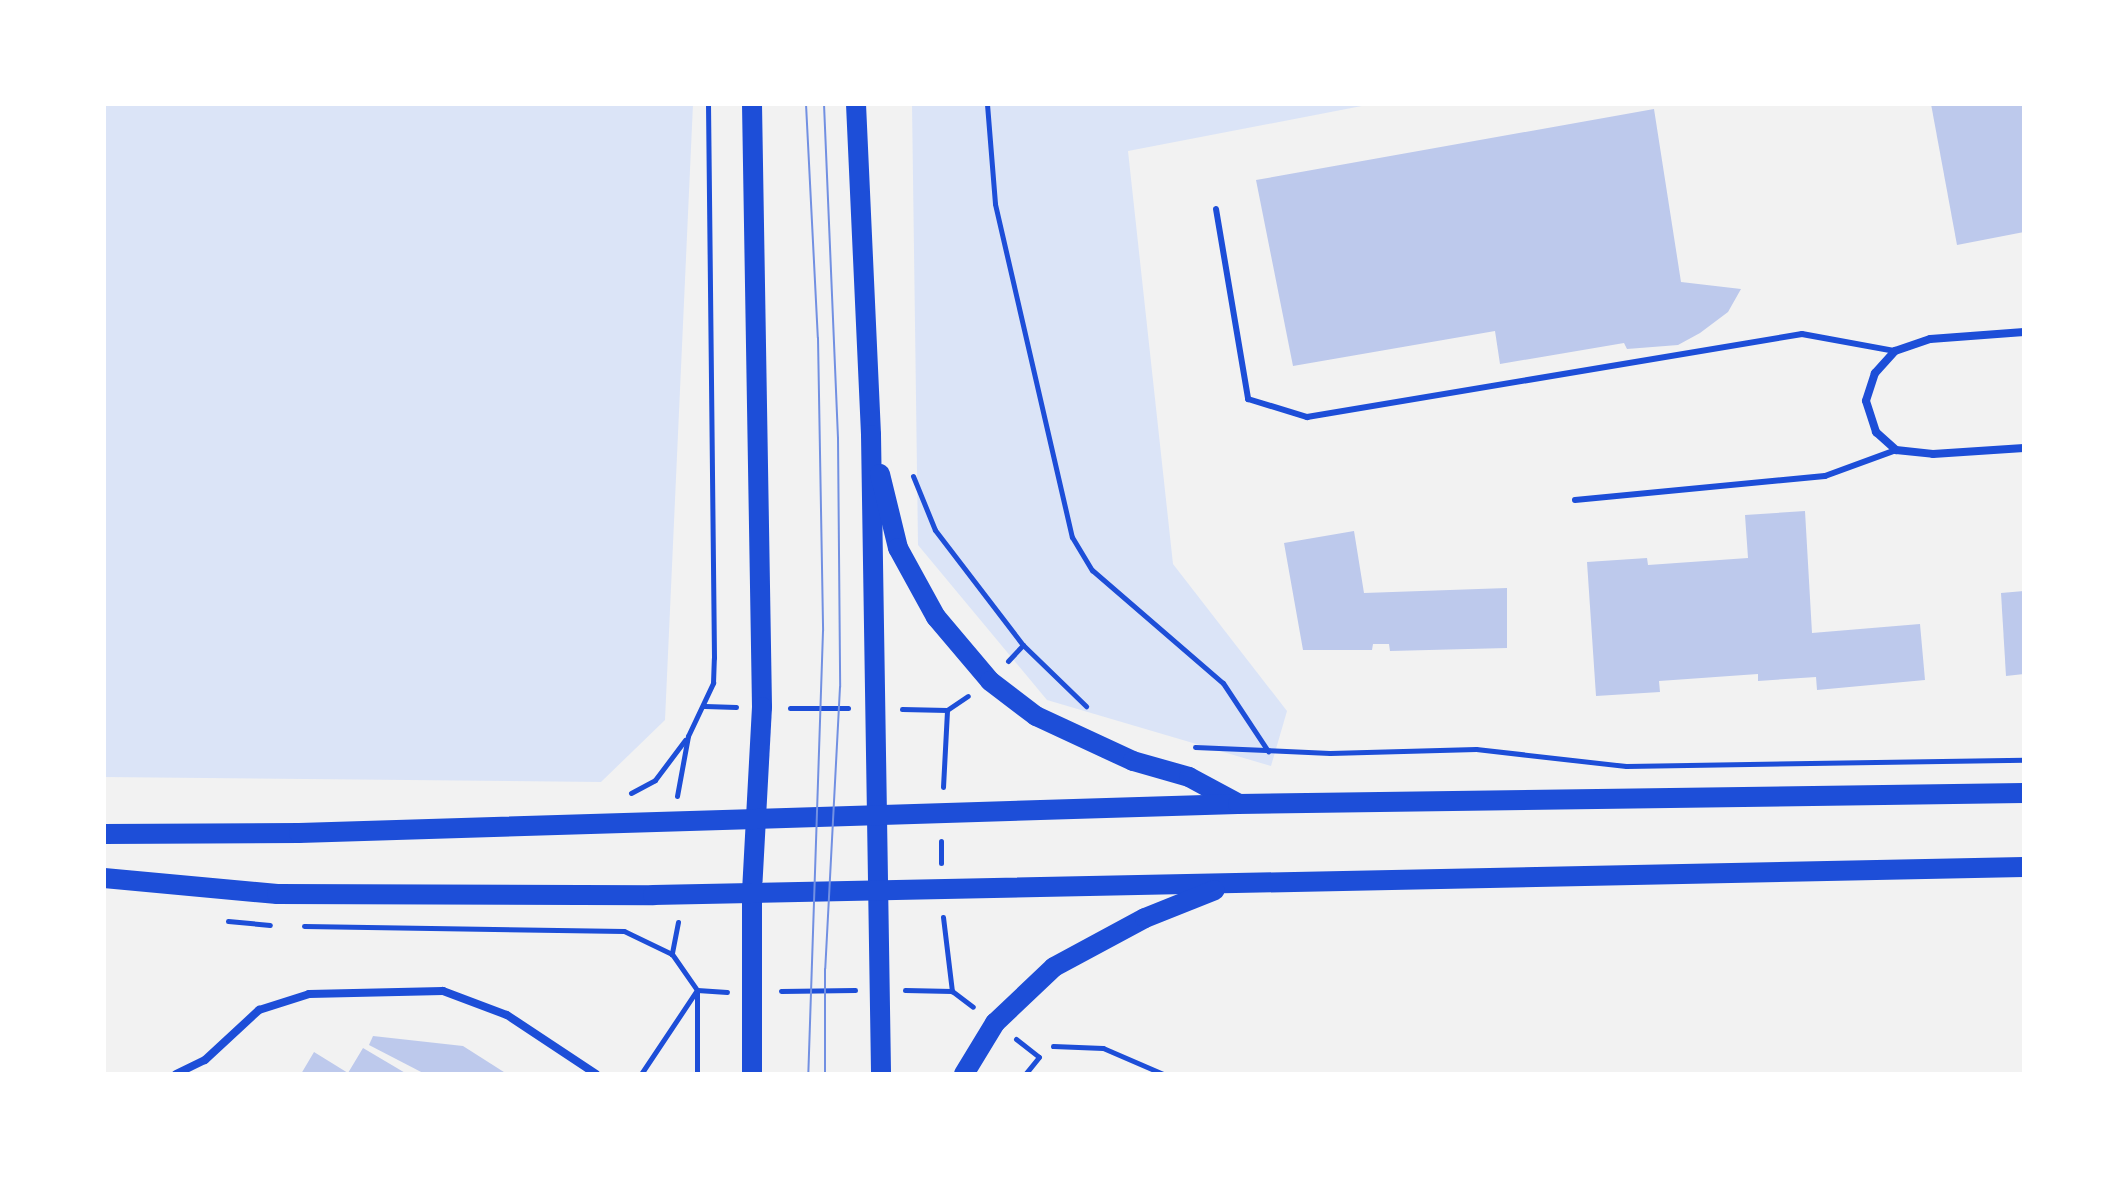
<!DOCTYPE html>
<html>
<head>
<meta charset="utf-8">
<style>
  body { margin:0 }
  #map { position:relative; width:2128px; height:1178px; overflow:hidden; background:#f2f2f2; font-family:"Fira Sans Condensed",sans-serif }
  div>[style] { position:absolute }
  .green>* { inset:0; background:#dbe4f7 }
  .building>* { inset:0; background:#bdc9ec }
  .path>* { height:5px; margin:-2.5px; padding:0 2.5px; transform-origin:2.5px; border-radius:2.5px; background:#1d4ed8 }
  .service>* { height:6px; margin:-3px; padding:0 3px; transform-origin:3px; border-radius:3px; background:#1d4ed8 }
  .minor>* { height:8px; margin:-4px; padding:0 4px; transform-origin:4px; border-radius:4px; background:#1d4ed8 }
  .primary>* { height:20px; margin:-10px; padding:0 10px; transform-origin:10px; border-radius:10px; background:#1d4ed8 }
  .tram>* { height:2px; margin:-1px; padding:0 1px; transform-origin:1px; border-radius:1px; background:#7290e2 }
  span { translate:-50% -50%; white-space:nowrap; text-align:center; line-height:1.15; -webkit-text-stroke:8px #fff; paint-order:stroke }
  .frame { position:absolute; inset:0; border:106px solid #fff; pointer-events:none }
</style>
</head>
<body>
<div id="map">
  <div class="green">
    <div style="clip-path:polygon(104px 104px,693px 104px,665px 720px,601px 782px,104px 777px)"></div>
    <div style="clip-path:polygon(912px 104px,1372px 104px,1128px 151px,1173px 564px,1287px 711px,1271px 766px,1047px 700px,918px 545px)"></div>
  </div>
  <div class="building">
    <div style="clip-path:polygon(1931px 104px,2024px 104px,2024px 232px,1957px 245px)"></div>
    <div style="clip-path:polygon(1654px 109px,1681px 282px,1741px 289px,1728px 312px,1700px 333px,1678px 345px,1627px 349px,1624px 343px,1500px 364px,1495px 331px,1293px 366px,1256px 180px)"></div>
    <div style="clip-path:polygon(1805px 511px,1812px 633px,1920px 624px,1925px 680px,1817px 690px,1816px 677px,1758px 681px,1758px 674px,1659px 681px,1660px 692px,1596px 696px,1587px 562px,1647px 558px,1648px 565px,1748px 558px,1745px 515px)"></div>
    <div style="clip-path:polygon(1354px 531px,1364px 593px,1507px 588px,1507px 648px,1390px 651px,1389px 644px,1373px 644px,1372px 650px,1303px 650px,1284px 543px)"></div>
    <div style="clip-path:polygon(2024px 591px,2024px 674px,2006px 676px,2001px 593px)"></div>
    <div style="clip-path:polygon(373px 1036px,463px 1046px,507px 1074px,425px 1074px,369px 1045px)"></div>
    <div style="clip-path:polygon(363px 1048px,407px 1074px,301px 1074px,314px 1052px,348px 1073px)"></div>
  </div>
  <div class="path">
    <div style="left:987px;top:104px;width:100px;rotate:85.4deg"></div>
    <div style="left:995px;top:204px;width:342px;rotate:77deg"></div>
    <div style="left:1072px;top:537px;width:39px;rotate:59deg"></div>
    <div style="left:1092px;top:570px;width:173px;rotate:40.8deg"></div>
    <div style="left:1223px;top:683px;width:82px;rotate:56.5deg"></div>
    <div style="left:913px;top:476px;width:58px;rotate:67.8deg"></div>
    <div style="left:935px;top:530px;width:145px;rotate:52.6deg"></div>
    <div style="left:1008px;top:661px;width:22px;rotate:-47deg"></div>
    <div style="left:1023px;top:645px;width:88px;rotate:44.1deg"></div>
    <div style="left:705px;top:706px;width:31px;rotate:2deg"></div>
    <div style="left:790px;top:708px;width:58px"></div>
    <div style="left:902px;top:709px;width:45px;rotate:1.3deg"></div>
    <div style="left:947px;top:710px;width:25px;rotate:-34deg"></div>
    <div style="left:1195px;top:747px;width:135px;rotate:2.5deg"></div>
    <div style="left:1330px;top:753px;width:146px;rotate:-1.6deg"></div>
    <div style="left:1476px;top:749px;width:151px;rotate:6.5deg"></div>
    <div style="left:1626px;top:766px;width:398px;rotate:-0.9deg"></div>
    <div style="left:943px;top:787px;width:77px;rotate:-87deg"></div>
    <div style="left:631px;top:793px;width:27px;rotate:-28deg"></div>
    <div style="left:655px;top:780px;width:50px;rotate:-53.1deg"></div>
    <div style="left:677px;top:796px;width:61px;rotate:-79.6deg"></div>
    <div style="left:688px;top:736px;width:59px;rotate:-64.7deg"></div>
    <div style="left:713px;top:683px;width:25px;rotate:-88deg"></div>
    <div style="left:714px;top:658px;width:554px;rotate:-90.62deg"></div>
    <div style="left:941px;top:863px;width:22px;rotate:-90deg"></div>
    <div style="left:943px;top:917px;width:75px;rotate:83.1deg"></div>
    <div style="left:228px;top:921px;width:42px;rotate:5.4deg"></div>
    <div style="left:678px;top:922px;width:33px;rotate:101deg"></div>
    <div style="left:672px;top:954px;width:44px;rotate:55.2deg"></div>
    <div style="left:697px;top:990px;width:84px;rotate:90deg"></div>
    <div style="left:304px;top:926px;width:320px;rotate:0.9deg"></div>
    <div style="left:624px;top:931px;width:53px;rotate:25.6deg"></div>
    <div style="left:905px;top:990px;width:47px;rotate:1.2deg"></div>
    <div style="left:952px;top:991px;width:26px;rotate:37deg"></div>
    <div style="left:781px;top:991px;width:74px;rotate:-0.8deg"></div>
    <div style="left:1016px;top:1039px;width:29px;rotate:38deg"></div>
    <div style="left:1039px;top:1057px;width:22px;rotate:129deg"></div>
    <div style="left:1053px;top:1046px;width:50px;rotate:2.3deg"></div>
    <div style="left:1103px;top:1048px;width:65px;rotate:23.4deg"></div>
    <div style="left:641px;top:1074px;width:101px;rotate:-56.3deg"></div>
    <div style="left:697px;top:990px;width:30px;rotate:4deg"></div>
  </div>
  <div class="service">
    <div style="left:1216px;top:209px;width:193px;rotate:80.4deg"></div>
    <div style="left:1248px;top:399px;width:62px;rotate:17deg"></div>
    <div style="left:1307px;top:417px;width:502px;rotate:-9.52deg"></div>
    <div style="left:1802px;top:334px;width:95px;rotate:10.4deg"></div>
    <div style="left:1575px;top:500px;width:251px;rotate:-5.5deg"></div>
    <div style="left:1825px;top:476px;width:76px;rotate:-20.1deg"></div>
  </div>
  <div class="minor">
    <div style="left:2024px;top:332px;width:94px;rotate:175.7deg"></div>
    <div style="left:1930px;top:339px;width:37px;rotate:161deg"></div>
    <div style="left:1895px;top:351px;width:30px;rotate:132deg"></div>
    <div style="left:1875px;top:373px;width:29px;rotate:108deg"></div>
    <div style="left:1866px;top:401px;width:33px;rotate:72deg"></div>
    <div style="left:1876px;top:432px;width:27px;rotate:42deg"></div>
    <div style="left:1896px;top:450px;width:37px;rotate:6deg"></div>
    <div style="left:1933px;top:454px;width:91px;rotate:-3.8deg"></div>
    <div style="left:176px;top:1074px;width:32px;rotate:-26deg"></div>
    <div style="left:205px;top:1060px;width:74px;rotate:-42.8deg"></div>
    <div style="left:259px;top:1010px;width:52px;rotate:-17.7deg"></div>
    <div style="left:309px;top:994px;width:134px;rotate:-1.3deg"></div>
    <div style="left:443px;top:991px;width:68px;rotate:20.6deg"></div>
    <div style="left:507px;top:1015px;width:107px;rotate:33.5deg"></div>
  </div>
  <div class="primary">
    <div style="left:752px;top:104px;width:603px;rotate:89.05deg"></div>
    <div style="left:762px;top:707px;width:187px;rotate:93.1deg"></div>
    <div style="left:752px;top:894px;width:180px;rotate:90deg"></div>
    <div style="left:856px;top:104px;width:331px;rotate:87.4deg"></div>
    <div style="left:871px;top:435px;width:639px;rotate:89.1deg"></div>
    <div style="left:880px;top:474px;width:76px;rotate:76.3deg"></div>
    <div style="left:898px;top:548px;width:79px;rotate:61.2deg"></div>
    <div style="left:936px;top:617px;width:84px;rotate:49.8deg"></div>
    <div style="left:990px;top:681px;width:58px;rotate:37.3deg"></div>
    <div style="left:1036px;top:716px;width:107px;rotate:24.9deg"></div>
    <div style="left:1133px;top:761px;width:58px;rotate:15.9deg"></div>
    <div style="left:1189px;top:777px;width:55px;rotate:28.4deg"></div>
    <div style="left:104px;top:834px;width:195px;rotate:-0.3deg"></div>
    <div style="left:299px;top:833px;width:939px;rotate:-1.77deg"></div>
    <div style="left:1238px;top:804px;width:786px;rotate:-0.8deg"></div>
    <div style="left:104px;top:878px;width:174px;rotate:5.3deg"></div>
    <div style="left:277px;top:894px;width:376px;rotate:0.2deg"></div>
    <div style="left:653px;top:895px;width:1371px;rotate:-1.17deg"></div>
    <div style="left:964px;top:1074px;width:60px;rotate:-58.7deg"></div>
    <div style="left:995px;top:1023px;width:81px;rotate:-43.5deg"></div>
    <div style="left:1054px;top:967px;width:103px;rotate:-28.3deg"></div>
    <div style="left:1145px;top:918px;width:75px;rotate:-21.8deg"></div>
  </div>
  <div class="tram">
    <div style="left:806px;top:104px;width:234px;rotate:87.1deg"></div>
    <div style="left:818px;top:338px;width:293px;rotate:89deg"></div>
    <div style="left:823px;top:631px;width:443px;rotate:91.9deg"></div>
    <div style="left:824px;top:104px;width:334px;rotate:87.6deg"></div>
    <div style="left:838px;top:438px;width:249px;rotate:89.5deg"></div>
    <div style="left:840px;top:687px;width:282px;rotate:93deg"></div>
    <div style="left:825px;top:969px;width:105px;rotate:90deg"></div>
  </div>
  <div class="frame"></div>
</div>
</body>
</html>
